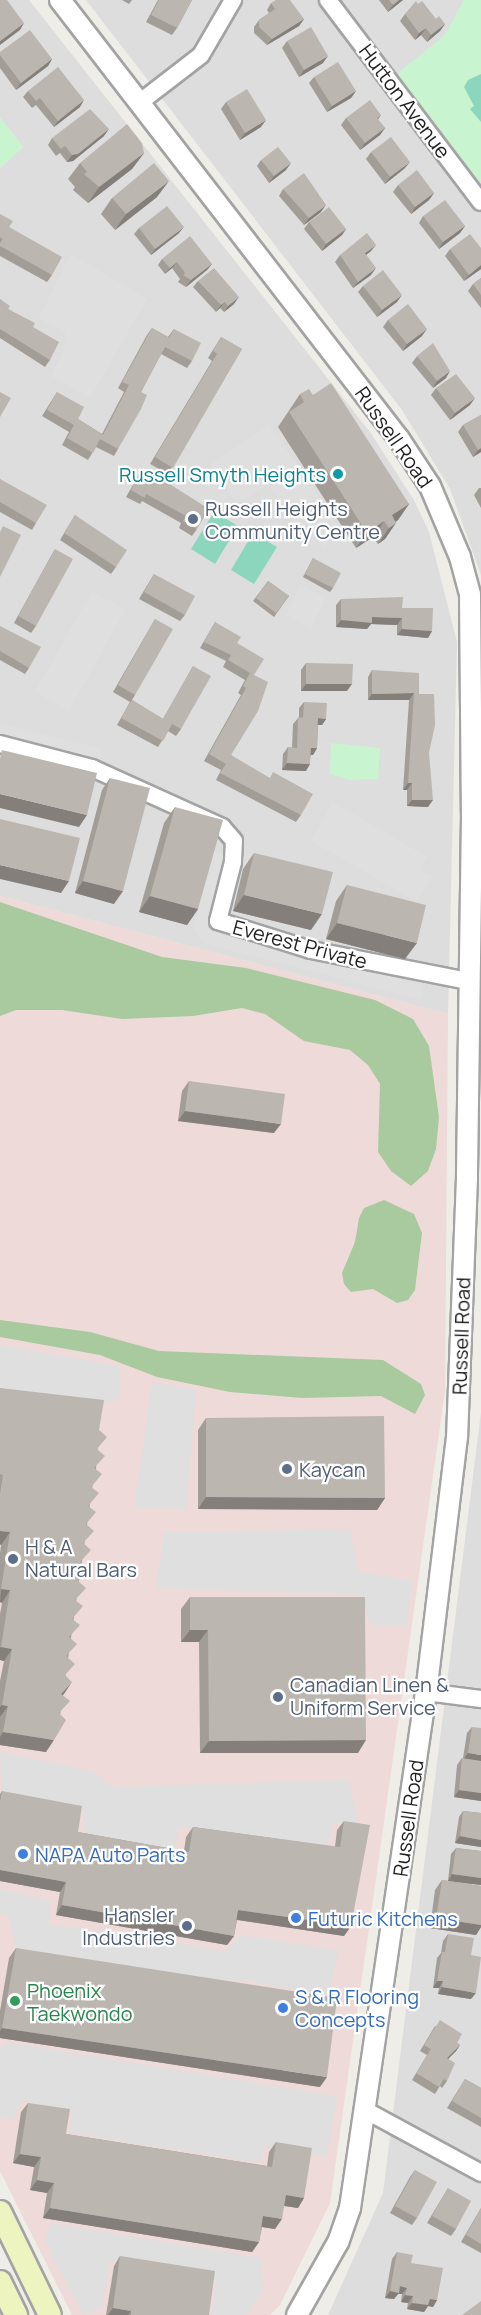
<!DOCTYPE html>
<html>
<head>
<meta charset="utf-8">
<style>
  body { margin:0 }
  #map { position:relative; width:481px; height:2315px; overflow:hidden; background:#efede7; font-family:Manrope,sans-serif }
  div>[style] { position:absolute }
  .residential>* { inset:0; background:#ddd }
  .commercial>* { inset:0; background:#eedad8 }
  .forest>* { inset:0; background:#a9ca9f }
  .park>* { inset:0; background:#c8f5cf }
  .pitch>* { inset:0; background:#8cd6be }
  .parking>* { inset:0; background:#dfdfdf }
  .roads { filter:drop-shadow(2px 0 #a3a3a3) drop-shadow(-2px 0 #a3a3a3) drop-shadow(0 2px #a3a3a3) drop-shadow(0 -2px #a3a3a3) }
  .minor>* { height:16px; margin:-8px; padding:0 8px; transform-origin:8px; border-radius:8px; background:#fff }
  .tertiary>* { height:20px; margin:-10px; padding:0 10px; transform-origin:10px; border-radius:10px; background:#fff }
  .secondary>* { height:22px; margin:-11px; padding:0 11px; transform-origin:11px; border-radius:11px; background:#eef4c0 }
  .wall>* { inset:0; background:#a29d97 }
  .shaded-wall>* { inset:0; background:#847f7b }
  .building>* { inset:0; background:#bcb6b0 }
  .dots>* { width:16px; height:16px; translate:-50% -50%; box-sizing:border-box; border:3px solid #fff; border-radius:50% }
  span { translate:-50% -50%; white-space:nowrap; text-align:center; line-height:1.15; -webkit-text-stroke:4.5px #fff; paint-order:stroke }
  .street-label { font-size:20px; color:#1f1f1f }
  .culture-label { font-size:20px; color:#0d838f }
  .right { translate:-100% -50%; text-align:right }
  .service-label { font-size:20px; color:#4e5e75 }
  .left { translate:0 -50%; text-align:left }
  .shop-label { font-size:20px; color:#366cbe }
  .leisure-label { font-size:20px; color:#27864d }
</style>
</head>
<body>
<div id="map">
  <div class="residential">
    <div style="clip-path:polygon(0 0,29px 0,370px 432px,414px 500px,429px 532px,457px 642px,448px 1014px,0 896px,0 168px,23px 147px,0 118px)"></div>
    <div style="clip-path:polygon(86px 0,481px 0,481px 575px,450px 489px,402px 410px)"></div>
    <div style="clip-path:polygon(481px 1412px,481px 2315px,328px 2315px,383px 2193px)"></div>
  </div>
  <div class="commercial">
    <div style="clip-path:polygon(0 896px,448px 1014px,445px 1391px,330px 2203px,280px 2305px,270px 2315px,72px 2315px,0 2171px)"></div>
  </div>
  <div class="forest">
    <div style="clip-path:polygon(0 902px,162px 957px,246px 968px,375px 1000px,413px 1019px,429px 1046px,439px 1117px,436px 1149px,428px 1171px,411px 1186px,391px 1171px,378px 1152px,380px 1084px,368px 1065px,350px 1050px,304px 1041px,265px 1014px,242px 1008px,193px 1016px,122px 1019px,62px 1010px,16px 1010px,0 1016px)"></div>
    <div style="clip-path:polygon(384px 1200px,414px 1214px,422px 1233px,415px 1290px,408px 1300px,397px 1303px,373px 1289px,351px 1292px,344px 1284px,342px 1273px,355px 1242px,359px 1218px,364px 1208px)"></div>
    <div style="clip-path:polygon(0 1320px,90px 1332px,159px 1351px,383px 1360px,421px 1384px,425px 1395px,415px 1414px,381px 1396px,302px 1398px,230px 1392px,157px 1377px,100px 1355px,0 1337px)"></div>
  </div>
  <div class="park">
    <div style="clip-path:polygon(464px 0,481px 0,481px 183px,397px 74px,444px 36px)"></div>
    <div style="clip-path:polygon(0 118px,23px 147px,0 168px)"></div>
    <div style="clip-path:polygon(331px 743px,380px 748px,378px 779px,350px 780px,330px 774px)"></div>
  </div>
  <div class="pitch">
    <div style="clip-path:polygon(481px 74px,481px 122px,470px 109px,474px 106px,464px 87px,468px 80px)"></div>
    <div style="clip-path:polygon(214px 512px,238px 526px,215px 564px,191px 549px)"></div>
    <div style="clip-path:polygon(253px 533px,277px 547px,254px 584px,231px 570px)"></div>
  </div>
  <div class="parking">
    <div style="clip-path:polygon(71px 254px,147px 299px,90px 398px,51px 376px,64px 350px,66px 333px,39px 318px)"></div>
    <div style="clip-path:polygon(269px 424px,343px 533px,323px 547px,313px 534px,306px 538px,268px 483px,237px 504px,210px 465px)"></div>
    <div style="clip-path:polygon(301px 585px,326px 598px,311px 628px,286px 615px)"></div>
    <div style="clip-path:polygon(92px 591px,125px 610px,69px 711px,35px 692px)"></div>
    <div style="clip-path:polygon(0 724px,102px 749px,96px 774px,0 749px)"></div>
    <div style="clip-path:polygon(333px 802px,427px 857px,420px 869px,432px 876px,417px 902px,311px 841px)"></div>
    <div style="clip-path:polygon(213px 851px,225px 855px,210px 919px,215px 930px,424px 986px,421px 1000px,203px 943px,193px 927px)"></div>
    <div style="clip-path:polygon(0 1345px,119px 1366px,119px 1398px,95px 1409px,0 1396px)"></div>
    <div style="clip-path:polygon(152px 1382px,196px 1390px,186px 1509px,134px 1508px)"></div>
    <div style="clip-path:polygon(350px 1529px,358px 1571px,412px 1581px,407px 1625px,371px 1625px,361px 1595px,156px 1588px,164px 1532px)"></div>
    <div style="clip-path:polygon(0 1752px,92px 1771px,113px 1787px,349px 1780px,358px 1825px,332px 1823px,327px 1847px,179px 1827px,175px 1851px,87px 1838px,82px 1810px,2px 1797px)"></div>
    <div style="clip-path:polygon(0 1889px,49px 1900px,50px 1924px,227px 1951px,240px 1935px,339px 1950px,328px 1997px,246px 1980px,231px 1983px,17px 1950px,9px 1918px,0 1912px)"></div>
    <div style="clip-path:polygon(4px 2042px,337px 2096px,326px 2157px,264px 2147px,260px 2163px,70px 2133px,72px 2111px,21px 2101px,13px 2119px,0 2118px,0 2050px)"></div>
    <div style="clip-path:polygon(50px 2223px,261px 2258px,263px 2292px,247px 2315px,211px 2315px,216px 2280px,110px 2261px,101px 2309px,83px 2315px,45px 2241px)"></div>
  </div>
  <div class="roads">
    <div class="minor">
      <div style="left:328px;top:0;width:253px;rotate:52.9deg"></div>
      <div style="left:139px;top:103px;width:78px;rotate:-37.7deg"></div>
      <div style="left:201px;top:55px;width:64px;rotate:-59.8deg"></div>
      <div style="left:0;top:744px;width:95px;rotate:14.6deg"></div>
      <div style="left:92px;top:768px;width:143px;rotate:24.4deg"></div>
      <div style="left:222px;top:827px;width:18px;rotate:49deg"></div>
      <div style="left:234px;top:841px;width:21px;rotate:93deg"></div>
      <div style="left:233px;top:862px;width:61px;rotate:104.3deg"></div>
      <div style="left:218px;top:921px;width:97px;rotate:17.3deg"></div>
      <div style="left:311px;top:950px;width:159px;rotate:11.2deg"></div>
      <div style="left:426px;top:1692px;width:55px;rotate:7.3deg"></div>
      <div style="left:365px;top:2110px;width:132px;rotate:28.5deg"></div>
    </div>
    <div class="tertiary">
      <div style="left:60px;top:0;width:555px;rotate:52.32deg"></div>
      <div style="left:399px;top:439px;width:56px;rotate:56.6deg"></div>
      <div style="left:430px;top:486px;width:77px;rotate:67.1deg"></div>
      <div style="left:460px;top:557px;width:39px;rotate:75deg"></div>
      <div style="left:470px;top:595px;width:220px;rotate:89.5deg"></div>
      <div style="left:472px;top:815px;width:363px;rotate:90.8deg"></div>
      <div style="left:467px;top:1178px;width:259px;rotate:92.2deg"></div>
      <div style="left:457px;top:1437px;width:257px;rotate:96.9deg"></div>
      <div style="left:426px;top:1692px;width:522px;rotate:98.38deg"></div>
      <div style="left:350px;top:2208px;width:36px;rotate:109deg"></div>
      <div style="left:338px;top:2242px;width:84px;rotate:119.3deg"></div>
    </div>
    <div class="secondary">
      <div style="left:0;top:2212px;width:114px;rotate:64.1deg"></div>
      <div style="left:0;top:2282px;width:37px;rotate:64deg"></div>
    </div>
  </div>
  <div class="wall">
    <div style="clip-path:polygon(122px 0,132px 0,129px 4px)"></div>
    <div style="clip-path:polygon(158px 0,192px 0,177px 28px,172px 35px,146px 22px)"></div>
    <div style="clip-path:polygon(379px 0,403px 0,388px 12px)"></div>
    <div style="clip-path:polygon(271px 3px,304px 19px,299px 26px,267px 45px,254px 33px,254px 27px,259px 20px,269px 13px,267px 10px)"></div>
    <div style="clip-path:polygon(418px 4px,436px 19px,445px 24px,440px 31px,427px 42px,421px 35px,415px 40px,400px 21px,405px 14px)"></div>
    <div style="clip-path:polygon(287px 41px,323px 63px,299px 77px,282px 48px)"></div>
    <div style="clip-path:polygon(0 52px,52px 59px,48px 66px,16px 90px,0 68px)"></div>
    <div style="clip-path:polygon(314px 77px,356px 91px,351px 98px,327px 112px,309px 83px)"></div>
    <div style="clip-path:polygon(28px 91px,80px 107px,54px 127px,36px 105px,32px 108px,23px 97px)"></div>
    <div style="clip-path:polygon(226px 102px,261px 127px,240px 140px,221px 109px)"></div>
    <div style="clip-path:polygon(381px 115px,378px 120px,385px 128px,380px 135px,360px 150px,341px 125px,346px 118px)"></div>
    <div style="clip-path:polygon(104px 136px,73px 161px,67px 162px,60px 153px,56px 156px,48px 145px,52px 138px)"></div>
    <div style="clip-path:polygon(371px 152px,405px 168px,385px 184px,366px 159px)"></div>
    <div style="clip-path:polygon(144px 153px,132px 169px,88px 203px,73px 190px,75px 187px,68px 179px,80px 163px)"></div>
    <div style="clip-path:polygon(261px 160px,286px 170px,269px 183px,257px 166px)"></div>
    <div style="clip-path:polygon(398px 185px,434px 193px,429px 200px,411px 214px,393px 192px)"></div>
    <div style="clip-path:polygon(283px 189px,321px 212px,304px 225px,279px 196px)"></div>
    <div style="clip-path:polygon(157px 197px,115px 230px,101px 214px,112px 198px)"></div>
    <div style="clip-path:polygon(0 214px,9px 227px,52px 275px,47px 282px,0 256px)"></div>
    <div style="clip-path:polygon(423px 216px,465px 226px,460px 233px,439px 249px,419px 223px)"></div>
    <div style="clip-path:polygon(309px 222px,346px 229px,342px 235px,322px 251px,304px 229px)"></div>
    <div style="clip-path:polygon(139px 228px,179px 233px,151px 255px,134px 234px)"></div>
    <div style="clip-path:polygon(481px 248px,481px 269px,464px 281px,445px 256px,450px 249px)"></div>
    <div style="clip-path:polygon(371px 251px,366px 255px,371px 275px,353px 288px,335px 262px,340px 255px)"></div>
    <div style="clip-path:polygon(162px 259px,212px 264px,207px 270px,186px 287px,178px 282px,180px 279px,172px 268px,165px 274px,158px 265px)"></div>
    <div style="clip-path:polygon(481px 278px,481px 308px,468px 291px,473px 284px)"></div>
    <div style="clip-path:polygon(198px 281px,234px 304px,224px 312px,220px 308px,216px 312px,193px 287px)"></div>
    <div style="clip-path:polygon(363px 286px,397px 302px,377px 317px,358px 292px)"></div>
    <div style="clip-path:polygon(0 299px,8px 309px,33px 327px,50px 360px,45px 367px,0 338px)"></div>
    <div style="clip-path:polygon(388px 320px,422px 336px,403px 351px,383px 327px)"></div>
    <div style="clip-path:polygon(152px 328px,168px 337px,174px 329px,192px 361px,187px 368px,161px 354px,141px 392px,118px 449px,114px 456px,96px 447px,88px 460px,62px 445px,69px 432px,42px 416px,57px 392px,78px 419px,102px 434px,124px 392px,118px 388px,147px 335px)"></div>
    <div style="clip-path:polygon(221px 337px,242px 349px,168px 474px,150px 464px,212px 361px,208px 358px)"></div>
    <div style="clip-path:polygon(417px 356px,446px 378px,433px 388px,412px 363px)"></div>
    <div style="clip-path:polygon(436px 388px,470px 405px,450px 420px,431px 395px)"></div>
    <div style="clip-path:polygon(300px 394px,313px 395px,409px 504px,398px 520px,396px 522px,385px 539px,378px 544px,373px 537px,356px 548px,278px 427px)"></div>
    <div style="clip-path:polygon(481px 415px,481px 452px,473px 457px,458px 432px,463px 425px)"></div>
    <div style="clip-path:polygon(141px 471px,155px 478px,197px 529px,192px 536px,179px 528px,181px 523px,142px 501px,140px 504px,126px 497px)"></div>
    <div style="clip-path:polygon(0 479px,36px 523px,32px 530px,0 512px)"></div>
    <div style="clip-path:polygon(479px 488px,481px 488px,481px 508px,474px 495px)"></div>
    <div style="clip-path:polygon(75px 515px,116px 567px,111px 574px,60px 540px)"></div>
    <div style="clip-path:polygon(55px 549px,36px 626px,31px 633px,14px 623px,51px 556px)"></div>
    <div style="clip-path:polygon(313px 558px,333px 588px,330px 592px,303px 577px)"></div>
    <div style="clip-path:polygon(154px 574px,185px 615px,180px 621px,139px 599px)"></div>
    <div style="clip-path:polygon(268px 581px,289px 596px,274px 617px,253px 601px)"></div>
    <div style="clip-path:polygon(341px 599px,402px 608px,432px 631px,428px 638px,397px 635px,397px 625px,371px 624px,367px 629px,336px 627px,336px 605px)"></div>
    <div style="clip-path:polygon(155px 619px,135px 695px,132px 700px,163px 719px,193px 666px,181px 729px,176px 736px,168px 731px,158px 747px,117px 725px,130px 702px,113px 692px)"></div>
    <div style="clip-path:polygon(215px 622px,237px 643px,254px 675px,231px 755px,301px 815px,296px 822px,216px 780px,221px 770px,204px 761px,241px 695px,238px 693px,245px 680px,223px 667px,226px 661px,200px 648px)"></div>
    <div style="clip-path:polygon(0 626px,29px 668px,25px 674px,0 660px)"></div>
    <div style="clip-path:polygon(306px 663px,347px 691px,301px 691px,301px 670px)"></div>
    <div style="clip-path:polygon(372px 670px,419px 694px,428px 807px,407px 806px,407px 790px,403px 790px,409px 700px,368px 700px,368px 677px)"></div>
    <div style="clip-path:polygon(304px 702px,326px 719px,322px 725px,318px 725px,317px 748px,313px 755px,311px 755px,306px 771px,282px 770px,283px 754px,288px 747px,292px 748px,293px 724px,299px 717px,299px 708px)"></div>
    <div style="clip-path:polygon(110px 778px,114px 904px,75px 893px,102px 790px)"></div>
    <div style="clip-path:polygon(175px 807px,198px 909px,187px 925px,139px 912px,164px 823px)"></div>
    <div style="clip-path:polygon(254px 853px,311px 930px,233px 911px,243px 869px)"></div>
    <div style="clip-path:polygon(347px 885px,405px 959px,326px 939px,336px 901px)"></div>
    <div style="clip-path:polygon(189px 1081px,274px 1133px,178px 1121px,182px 1091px)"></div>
    <div style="clip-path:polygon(0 1388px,99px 1430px,96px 1469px,92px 1488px,87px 1525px,60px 1715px,46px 1752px,0 1745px,0 1681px,4px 1661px,0 1660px,0 1614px,2px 1603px,0 1602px,0 1553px,1px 1545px,0 1544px)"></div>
    <div style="clip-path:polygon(206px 1418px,385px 1498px,377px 1510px,198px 1509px,198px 1430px)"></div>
    <div style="clip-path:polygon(190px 1597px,358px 1753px,200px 1753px,199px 1642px,181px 1642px,181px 1609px)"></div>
    <div style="clip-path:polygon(472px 1727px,481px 1801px,454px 1797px,457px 1765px,462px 1758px,463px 1758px,467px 1733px)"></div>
    <div style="clip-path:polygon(2px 1791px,78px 1832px,184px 1851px,186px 1837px,193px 1827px,335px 1847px,337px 1830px,344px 1821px,351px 1926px,344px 1936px,237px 1920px,234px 1936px,227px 1945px,56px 1915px,60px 1892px,0 1881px,0 1794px)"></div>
    <div style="clip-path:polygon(463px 1811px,481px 1813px,481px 1847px,455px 1843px,459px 1817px)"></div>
    <div style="clip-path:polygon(456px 1848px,481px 1851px,481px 1885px,448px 1881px,451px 1854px)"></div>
    <div style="clip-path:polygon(442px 1880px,481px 1886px,481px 1927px,476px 1935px,430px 1928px,435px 1890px)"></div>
    <div style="clip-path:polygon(448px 1934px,471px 1955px,471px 1999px,438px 1994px,439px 1988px,433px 1988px,437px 1958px,441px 1953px,443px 1941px)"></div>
    <div style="clip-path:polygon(16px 1948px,320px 2087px,0 2038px,0 2011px,9px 1958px)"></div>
    <div style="clip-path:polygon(435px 2026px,460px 2045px,456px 2051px,448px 2059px,447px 2081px,442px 2088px,440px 2086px,435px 2094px,412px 2080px,427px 2055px,420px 2051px)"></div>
    <div style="clip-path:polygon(465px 2079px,481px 2088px,481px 2127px,447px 2108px)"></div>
    <div style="clip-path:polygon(28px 2103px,66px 2134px,267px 2166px,269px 2152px,276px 2142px,304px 2198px,298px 2208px,284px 2206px,275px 2229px,262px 2227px,259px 2242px,252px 2252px,43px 2218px,47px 2193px,30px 2190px,34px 2167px,13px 2163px,21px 2112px)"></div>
    <div style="clip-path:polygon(415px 2170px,417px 2218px,412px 2225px,390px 2213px,410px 2177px)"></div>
    <div style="clip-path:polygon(448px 2188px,456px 2229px,451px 2236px,427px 2223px)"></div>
    <div style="clip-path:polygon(481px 2208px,481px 2253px,461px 2242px)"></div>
    <div style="clip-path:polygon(397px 2252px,411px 2263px,437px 2300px,433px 2307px,428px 2306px,424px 2312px,407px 2309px,408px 2303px,401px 2302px,402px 2294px,398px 2294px,394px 2299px,385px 2298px,392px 2259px)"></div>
    <div style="clip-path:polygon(120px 2256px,209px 2315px,106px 2315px,114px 2266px)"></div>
  </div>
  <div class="shaded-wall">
    <div style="clip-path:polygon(399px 0,403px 0,388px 12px,393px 5px)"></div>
    <div style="clip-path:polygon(304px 19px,299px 26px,267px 45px,272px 39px)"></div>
    <div style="clip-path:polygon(24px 23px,20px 30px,0 45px,0 41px)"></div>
    <div style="clip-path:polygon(445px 24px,440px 31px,427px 42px,431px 35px)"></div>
    <div style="clip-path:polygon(426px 28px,421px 35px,415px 40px,419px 33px)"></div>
    <div style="clip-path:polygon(328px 56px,323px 63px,299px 77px,304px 70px)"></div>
    <div style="clip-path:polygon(52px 59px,48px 66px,16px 90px,21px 83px)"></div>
    <div style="clip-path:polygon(356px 91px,351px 98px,327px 112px,332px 106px)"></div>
    <div style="clip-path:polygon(84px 100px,80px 107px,54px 127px,58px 121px)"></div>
    <div style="clip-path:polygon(266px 120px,261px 127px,240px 140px,245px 133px)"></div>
    <div style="clip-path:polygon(385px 128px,380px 135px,360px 150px,365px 143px)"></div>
    <div style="clip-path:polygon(109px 129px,104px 136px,73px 161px,67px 162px,72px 155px)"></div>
    <div style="clip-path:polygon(144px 153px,132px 169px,88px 203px,99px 187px)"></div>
    <div style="clip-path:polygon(410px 162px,405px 168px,385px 184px,390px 177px)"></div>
    <div style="clip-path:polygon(291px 163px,286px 170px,269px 183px,274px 176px)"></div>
    <div style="clip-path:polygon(169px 181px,157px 197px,115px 230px,126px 214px)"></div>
    <div style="clip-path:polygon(434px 193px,429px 200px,411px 214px,415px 207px)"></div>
    <div style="clip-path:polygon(326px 205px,321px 212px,304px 225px,309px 218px)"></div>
    <div style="clip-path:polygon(465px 226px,460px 233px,439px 249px,443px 242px)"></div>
    <div style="clip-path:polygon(184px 227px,179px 233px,151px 255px,155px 249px)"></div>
    <div style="clip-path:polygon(346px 229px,342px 235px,322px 251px,326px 244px)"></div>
    <div style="clip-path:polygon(376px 245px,371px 251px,360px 260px,365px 253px)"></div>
    <div style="clip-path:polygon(177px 262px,172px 268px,165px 274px,170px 268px)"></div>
    <div style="clip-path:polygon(212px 264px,207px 270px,186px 287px,191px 280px)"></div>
    <div style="clip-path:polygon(481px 265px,481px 269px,464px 281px,469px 275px)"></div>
    <div style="clip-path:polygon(376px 268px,371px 275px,353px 288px,358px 282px)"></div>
    <div style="clip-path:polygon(402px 295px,397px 302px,377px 317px,382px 310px)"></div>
    <div style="clip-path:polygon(239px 297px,234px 304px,224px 312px,228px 306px)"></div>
    <div style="clip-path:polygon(225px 302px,220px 308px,216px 312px,221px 305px)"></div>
    <div style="clip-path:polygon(427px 329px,422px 336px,403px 351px,407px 344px)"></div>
    <div style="clip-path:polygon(450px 371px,446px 378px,433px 388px,437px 381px)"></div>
    <div style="clip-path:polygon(475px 398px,470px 405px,450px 420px,455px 413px)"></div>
    <div style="clip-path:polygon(481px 448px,481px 452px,473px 457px,478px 450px)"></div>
    <div style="clip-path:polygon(409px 504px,398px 520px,388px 526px,392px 515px)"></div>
    <div style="clip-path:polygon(384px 521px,373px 537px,356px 548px,367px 533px)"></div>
    <div style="clip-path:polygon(396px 523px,385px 539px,378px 544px,389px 528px)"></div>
    <div style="clip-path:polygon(372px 617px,402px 618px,397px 625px,371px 624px,367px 629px,336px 627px,341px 620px)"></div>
    <div style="clip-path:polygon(402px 629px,432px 631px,428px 638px,397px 635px)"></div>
    <div style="clip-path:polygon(306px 684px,352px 684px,347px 691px,301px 691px)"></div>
    <div style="clip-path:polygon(414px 693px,409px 700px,368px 700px,372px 694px)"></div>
    <div style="clip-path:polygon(318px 718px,326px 719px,322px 725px,314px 725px)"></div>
    <div style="clip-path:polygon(311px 748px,317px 748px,313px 755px,306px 755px)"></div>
    <div style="clip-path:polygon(287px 763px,310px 764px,306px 771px,282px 770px)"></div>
    <div style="clip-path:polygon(408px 783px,412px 783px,407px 790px,403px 790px)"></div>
    <div style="clip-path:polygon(0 794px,87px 815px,79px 827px,0 808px)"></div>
    <div style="clip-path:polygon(412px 800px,433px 800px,428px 807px,407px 806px)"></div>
    <div style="clip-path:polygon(0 865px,69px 881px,61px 893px,0 879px)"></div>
    <div style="clip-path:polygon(83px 881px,123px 891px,114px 904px,75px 893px)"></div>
    <div style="clip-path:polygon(244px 895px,322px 914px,311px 930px,233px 911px)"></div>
    <div style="clip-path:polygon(150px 896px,198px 909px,187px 925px,139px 912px)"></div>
    <div style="clip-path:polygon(337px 923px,417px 943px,405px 959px,326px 939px)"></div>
    <div style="clip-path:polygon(185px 1111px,281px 1124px,274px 1133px,178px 1121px)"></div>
    <div style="clip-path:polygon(206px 1497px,385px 1498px,377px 1510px,198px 1509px)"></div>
    <div style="clip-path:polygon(0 1531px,10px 1532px,1px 1545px,0 1544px)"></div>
    <div style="clip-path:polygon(1px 1589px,10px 1590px,2px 1603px,0 1602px)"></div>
    <div style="clip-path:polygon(190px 1630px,208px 1630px,199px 1642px,181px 1642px)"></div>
    <div style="clip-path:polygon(1px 1647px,12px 1649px,4px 1661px,0 1660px,0 1648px)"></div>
    <div style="clip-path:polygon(72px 1682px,64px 1694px,53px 1706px,61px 1694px)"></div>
    <div style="clip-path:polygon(2px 1705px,8px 1706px,0 1717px,0 1707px)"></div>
    <div style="clip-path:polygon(3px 1732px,54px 1740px,46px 1752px,0 1745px,0 1737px)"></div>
    <div style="clip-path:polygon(366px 1740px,358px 1753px,200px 1753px,209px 1741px)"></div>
    <div style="clip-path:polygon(468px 1753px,481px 1755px,481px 1763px,463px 1760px)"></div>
    <div style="clip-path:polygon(459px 1790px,481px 1793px,481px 1801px,454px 1797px)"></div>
    <div style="clip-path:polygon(460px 1836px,481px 1840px,481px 1847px,455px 1843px)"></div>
    <div style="clip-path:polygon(0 1870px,66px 1882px,60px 1892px,0 1881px)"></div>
    <div style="clip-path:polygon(452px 1874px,481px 1878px,481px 1885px,448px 1881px)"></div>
    <div style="clip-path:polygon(62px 1905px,234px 1936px,227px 1945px,56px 1915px)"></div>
    <div style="clip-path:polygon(238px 1910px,351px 1926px,344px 1936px,232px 1919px)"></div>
    <div style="clip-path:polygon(436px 1918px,481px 1925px,481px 1927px,476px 1935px,430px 1928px)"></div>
    <div style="clip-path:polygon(437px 1981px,443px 1981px,439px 1988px,433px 1988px)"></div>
    <div style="clip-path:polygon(442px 1987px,476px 1993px,471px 1999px,438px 1994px)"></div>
    <div style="clip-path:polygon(2px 2028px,327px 2077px,320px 2087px,0 2038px,0 2031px)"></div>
    <div style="clip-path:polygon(460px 2045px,456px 2051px,442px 2065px,447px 2058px)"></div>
    <div style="clip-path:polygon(20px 2154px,41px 2157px,34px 2167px,13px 2163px)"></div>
    <div style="clip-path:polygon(37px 2180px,54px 2183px,47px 2193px,30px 2190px)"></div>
    <div style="clip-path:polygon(286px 2195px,304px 2198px,298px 2208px,279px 2205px)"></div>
    <div style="clip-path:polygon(50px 2208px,259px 2242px,252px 2252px,43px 2218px)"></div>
    <div style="clip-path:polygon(263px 2216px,282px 2219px,275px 2229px,256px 2226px)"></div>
    <div style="clip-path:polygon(400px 2286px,407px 2288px,402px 2294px,398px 2294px,394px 2299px,385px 2298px,390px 2291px)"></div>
    <div style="clip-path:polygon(405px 2295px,413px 2296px,408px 2303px,401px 2302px)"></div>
    <div style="clip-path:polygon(430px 2299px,437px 2300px,433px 2307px,428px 2306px,424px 2312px,407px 2309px,412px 2303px)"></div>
    <div style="clip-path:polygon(113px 2308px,131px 2311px,128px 2315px,108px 2315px)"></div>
  </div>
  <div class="building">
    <div style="clip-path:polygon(0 0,7px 0,24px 23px,0 41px)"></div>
    <div style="clip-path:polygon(159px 0,192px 0,177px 28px,151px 15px)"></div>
    <div style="clip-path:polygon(276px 0,290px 0,304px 19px,272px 39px,259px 27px,259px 20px,275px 9px,271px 3px)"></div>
    <div style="clip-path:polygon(389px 0,399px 0,393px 5px)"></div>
    <div style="clip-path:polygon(416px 1px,418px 4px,422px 1px,436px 19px,439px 16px,445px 24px,431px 35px,426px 28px,419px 33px,405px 14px)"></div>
    <div style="clip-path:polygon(311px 27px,328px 56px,304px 70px,287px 41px)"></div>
    <div style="clip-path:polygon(30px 30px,52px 59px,21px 83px,0 55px,0 52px)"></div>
    <div style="clip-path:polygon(338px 62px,356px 91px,332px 106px,314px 77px)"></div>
    <div style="clip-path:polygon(58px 67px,84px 100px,58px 121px,40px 98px,36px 101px,28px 91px)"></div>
    <div style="clip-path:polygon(247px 89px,266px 120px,245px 133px,226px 102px)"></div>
    <div style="clip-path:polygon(370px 100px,381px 115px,377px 118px,385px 128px,365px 143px,346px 118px)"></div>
    <div style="clip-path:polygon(90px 109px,109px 129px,78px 154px,72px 155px,65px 146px,61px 149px,52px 138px)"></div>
    <div style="clip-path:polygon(127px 124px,142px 143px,144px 153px,99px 187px,84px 174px,87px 172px,80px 163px)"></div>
    <div style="clip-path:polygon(391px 137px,410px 162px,390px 177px,371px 152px)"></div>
    <div style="clip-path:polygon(278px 147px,291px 163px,274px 176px,261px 160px)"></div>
    <div style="clip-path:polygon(154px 163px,169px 181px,126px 214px,112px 198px)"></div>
    <div style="clip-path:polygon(417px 170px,434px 193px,415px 207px,398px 185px)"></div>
    <div style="clip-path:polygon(304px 173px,326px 205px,309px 218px,283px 189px)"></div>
    <div style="clip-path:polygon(445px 200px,465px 226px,443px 242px,423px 216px)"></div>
    <div style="clip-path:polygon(167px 206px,184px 227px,155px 249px,139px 228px)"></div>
    <div style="clip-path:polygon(329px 207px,346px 229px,326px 244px,309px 222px)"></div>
    <div style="clip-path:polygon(0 214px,13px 221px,9px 227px,62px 257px,52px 275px,0 246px,0 243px,3px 239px,0 237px)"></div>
    <div style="clip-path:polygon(367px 233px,376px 245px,365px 253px,376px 268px,358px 282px,340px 255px)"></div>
    <div style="clip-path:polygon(470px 234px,481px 248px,481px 265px,469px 275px,450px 249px)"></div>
    <div style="clip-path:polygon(190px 236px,212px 264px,191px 280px,183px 275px,185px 273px,177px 262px,170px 268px,162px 259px)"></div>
    <div style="clip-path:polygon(214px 268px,239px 297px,228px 306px,225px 302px,221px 305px,198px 281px)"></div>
    <div style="clip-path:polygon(383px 270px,402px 295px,382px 310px,363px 286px)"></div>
    <div style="clip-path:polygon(481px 278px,481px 295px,473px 284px)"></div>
    <div style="clip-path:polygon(0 299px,10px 306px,8px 309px,35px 323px,33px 327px,59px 342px,50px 360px,0 329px)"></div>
    <div style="clip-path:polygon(408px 304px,427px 329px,407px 344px,388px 320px)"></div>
    <div style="clip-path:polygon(152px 328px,169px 338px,174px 329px,201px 343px,192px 361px,165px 347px,141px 392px,147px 395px,141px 409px,118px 449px,100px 439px,93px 453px,67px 438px,74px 425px,47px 410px,57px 392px,84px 407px,78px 419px,103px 435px,129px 385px,122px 382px)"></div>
    <div style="clip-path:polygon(221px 337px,242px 349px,173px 468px,155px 457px,217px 354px,213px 351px)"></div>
    <div style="clip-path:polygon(433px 343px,450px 371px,437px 381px,417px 356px)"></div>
    <div style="clip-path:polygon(456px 374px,475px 398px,455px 413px,436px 388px)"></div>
    <div style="clip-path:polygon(331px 383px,409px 504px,392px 515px,396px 523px,389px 528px,384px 521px,367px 533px,289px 412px,304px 402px,300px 394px,309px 389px,313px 395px)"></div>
    <div style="clip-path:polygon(0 392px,11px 398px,0 417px)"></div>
    <div style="clip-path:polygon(481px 415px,481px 448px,478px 450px,463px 425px)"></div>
    <div style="clip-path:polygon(141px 471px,155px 479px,157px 476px,209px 509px,197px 529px,183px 521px,186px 516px,146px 494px,145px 498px,131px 490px)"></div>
    <div style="clip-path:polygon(0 479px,47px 505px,36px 523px,0 502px)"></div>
    <div style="clip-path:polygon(75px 515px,127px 550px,116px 567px,64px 533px)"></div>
    <div style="clip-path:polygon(3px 526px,21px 535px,0 577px,0 532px)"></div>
    <div style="clip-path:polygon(55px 549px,73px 559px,36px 626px,18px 616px)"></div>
    <div style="clip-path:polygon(313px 558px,341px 573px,333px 588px,305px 574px)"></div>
    <div style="clip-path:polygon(154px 574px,195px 596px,185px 615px,144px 592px)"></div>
    <div style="clip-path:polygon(268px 581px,289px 596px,276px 613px,256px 598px)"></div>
    <div style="clip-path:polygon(403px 597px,402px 608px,433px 608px,432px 631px,402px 629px,402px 618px,372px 617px,372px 623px,341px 620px,341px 599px)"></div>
    <div style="clip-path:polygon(155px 619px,173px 629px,135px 695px,118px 685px)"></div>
    <div style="clip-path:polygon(215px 622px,241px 637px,237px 643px,264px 659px,254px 675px,268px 682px,258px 711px,231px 755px,270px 778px,273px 772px,313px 794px,301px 815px,220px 773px,226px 764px,209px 754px,246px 688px,243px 686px,250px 673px,228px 660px,231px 655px,204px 642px)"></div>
    <div style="clip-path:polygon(0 626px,41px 647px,29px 668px,0 651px)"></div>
    <div style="clip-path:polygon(306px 663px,353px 664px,352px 684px,306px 684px)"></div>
    <div style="clip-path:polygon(193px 666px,211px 676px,181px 729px,172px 724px,163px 741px,121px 718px,132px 700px,163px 719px)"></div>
    <div style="clip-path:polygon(372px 670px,419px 673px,419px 694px,434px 694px,435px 725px,429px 753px,433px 800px,412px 800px,412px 783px,408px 783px,414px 693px,372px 694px)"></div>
    <div style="clip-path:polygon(304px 702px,327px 703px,326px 719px,318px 718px,317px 748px,311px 748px,310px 764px,287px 763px,288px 747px,297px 748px,298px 717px,303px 718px)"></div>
    <div style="clip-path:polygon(2px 750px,97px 773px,87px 815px,0 794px,0 759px)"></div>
    <div style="clip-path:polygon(110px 778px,150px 788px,123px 891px,83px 881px)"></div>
    <div style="clip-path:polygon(175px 807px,223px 820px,198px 909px,150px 896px)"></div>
    <div style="clip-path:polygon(0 819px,80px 838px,69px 881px,0 865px)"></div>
    <div style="clip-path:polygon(254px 853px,333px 872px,322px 914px,244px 895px)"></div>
    <div style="clip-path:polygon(347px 885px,426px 905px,417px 943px,337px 923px)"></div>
    <div style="clip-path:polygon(189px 1081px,285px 1094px,281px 1124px,185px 1111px)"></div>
    <div style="clip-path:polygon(0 1388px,104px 1400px,99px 1430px,107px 1437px,97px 1449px,105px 1456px,94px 1468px,102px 1474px,91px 1487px,99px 1493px,88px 1506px,96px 1512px,86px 1524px,94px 1531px,83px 1543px,91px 1550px,80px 1562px,88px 1569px,78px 1581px,86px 1588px,75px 1600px,83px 1606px,72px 1619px,80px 1625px,69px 1637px,77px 1644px,66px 1656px,75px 1664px,65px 1675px,72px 1682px,61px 1694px,70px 1701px,59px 1713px,66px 1720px,54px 1740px,3px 1732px,8px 1706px,2px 1705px,12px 1649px,1px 1647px,10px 1590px,1px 1589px,10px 1532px,0 1531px,0 1494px,3px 1475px,0 1474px)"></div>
    <div style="clip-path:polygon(384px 1416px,385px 1498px,206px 1497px,206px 1418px)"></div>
    <div style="clip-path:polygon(190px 1597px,365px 1597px,366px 1740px,209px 1741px,208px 1630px,190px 1630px)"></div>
    <div style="clip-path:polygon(472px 1727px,481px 1728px,481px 1755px,468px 1753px)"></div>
    <div style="clip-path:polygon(462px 1758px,481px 1761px,481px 1793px,459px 1790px)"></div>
    <div style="clip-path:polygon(2px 1791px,82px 1806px,78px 1832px,189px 1852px,193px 1827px,340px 1847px,344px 1821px,370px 1825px,351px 1926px,238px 1910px,234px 1936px,62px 1905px,66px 1882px,0 1870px,0 1801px)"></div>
    <div style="clip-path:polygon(463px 1811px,481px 1813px,481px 1840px,460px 1836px)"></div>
    <div style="clip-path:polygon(456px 1848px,481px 1851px,481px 1878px,452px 1874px)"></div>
    <div style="clip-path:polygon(442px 1880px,481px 1886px,481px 1925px,436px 1918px)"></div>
    <div style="clip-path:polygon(448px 1934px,474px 1938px,471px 1955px,481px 1957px,476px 1993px,442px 1987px,443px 1981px,437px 1981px,442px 1952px,445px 1952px)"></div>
    <div style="clip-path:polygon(16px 1948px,337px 1998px,327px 2077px,2px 2028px)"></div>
    <div style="clip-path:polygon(440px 2020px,462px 2034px,457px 2043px,460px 2045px,447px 2058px,455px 2063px,447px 2081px,444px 2079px,439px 2087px,416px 2073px,431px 2049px,424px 2045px)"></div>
    <div style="clip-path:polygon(465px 2079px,481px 2088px,481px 2118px,452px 2101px)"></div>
    <div style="clip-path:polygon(28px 2103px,70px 2109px,66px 2134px,272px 2167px,276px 2142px,312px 2148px,304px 2198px,286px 2195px,282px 2219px,263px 2216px,259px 2242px,50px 2208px,54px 2183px,37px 2180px,41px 2157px,20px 2154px)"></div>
    <div style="clip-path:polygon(415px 2170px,437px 2182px,417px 2218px,395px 2206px)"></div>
    <div style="clip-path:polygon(448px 2188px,471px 2201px,456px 2229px,432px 2216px)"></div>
    <div style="clip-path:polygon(481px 2208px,481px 2244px,466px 2235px)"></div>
    <div style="clip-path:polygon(397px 2252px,413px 2255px,411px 2263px,443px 2268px,437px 2300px,430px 2299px,428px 2305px,412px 2303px,413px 2296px,405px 2295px,407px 2288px,400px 2286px,399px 2293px,390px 2291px)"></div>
    <div style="clip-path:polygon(120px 2256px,215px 2271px,209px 2315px,131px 2315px,131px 2311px,113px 2308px)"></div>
    <div style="clip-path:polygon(481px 2301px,481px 2315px,462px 2315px)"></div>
  </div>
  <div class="dots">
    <div style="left:338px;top:474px;background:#0f9aa8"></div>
    <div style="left:193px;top:519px;background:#5c6f8a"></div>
    <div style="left:287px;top:1469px;background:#5c6f8a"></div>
    <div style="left:13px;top:1559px;background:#5c6f8a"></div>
    <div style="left:278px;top:1697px;background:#5c6f8a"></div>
    <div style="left:23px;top:1854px;background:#3f7fe0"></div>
    <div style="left:296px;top:1918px;background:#3f7fe0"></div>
    <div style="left:187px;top:1926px;background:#5c6f8a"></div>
    <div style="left:15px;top:2001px;background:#2e9e5b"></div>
    <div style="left:283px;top:2008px;background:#3f7fe0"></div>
  </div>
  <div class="street-label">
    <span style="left:405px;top:101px;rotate:53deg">Hutton Avenue</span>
    <span style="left:394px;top:437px;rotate:55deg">Russell Road</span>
    <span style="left:300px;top:944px;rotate:15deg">Everest Private</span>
    <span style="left:461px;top:1336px;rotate:-88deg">Russell Road</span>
    <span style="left:408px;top:1818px;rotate:-82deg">Russell Road</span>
  </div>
  <div class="culture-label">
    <span class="right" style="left:326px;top:474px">Russell Smyth Heights</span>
  </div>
  <div class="service-label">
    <span class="left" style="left:205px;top:520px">Russell Heights<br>Community Centre</span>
    <span class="left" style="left:299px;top:1469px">Kaycan</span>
    <span class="left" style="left:25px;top:1558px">H &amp; A<br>Natural Bars</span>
    <span class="left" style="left:290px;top:1696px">Canadian Linen &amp;<br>Uniform Service</span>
    <span class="right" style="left:175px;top:1926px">Hansler<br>Industries</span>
  </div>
  <div class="shop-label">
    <span class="left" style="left:35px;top:1854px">NAPA Auto Parts</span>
    <span class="left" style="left:308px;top:1918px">Futuric Kitchens</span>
    <span class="left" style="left:295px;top:2008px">S &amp; R Flooring<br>Concepts</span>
  </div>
  <div class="leisure-label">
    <span class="left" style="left:27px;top:2002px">Phoenix<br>Taekwondo</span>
  </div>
</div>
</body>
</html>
